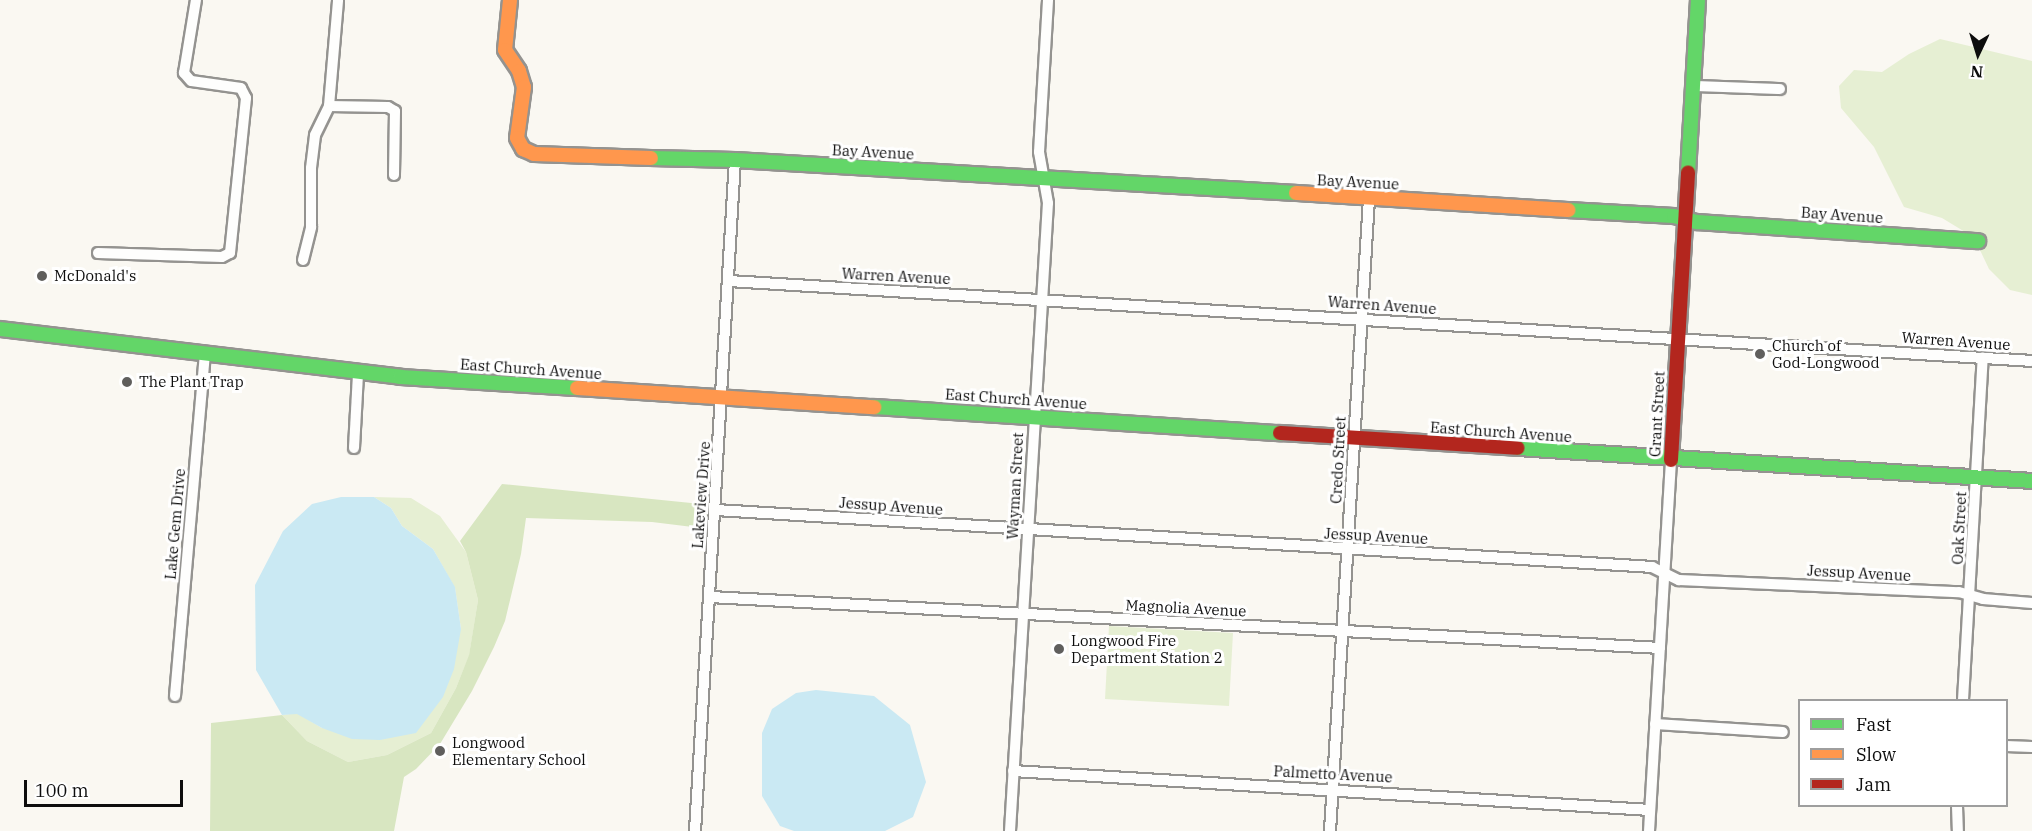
<!DOCTYPE html>
<html>
<head>
<meta charset="utf-8">
<style>
  body { margin:0 }
  #map { position:relative; width:2032px; height:831px; overflow:hidden; background:#faf8f2; font-family:"IBM Plex Serif",serif }
  div>[style] { position:absolute }
  .green>* { inset:0; background:#e6efd3 }
  .forest>* { inset:0; background:#d8e6c1 }
  .water>* { inset:0; background:#cae9f3 }
  .roads { filter:drop-shadow(2px 0 #949390) drop-shadow(-2px 0 #949390) drop-shadow(0 2px #949390) drop-shadow(0 -2px #949390) }
  .street>* { height:10px; margin:-5px; padding:0 5px; transform-origin:5px; border-radius:5px; background:#fefefd }
  .fast>* { height:14px; margin:-7px; padding:0 7px; transform-origin:7px; border-radius:7px; background:#63d668 }
  .slow>* { height:14px; margin:-7px; padding:0 7px; transform-origin:7px; border-radius:7px; background:#ff974d }
  .jam>* { height:14px; margin:-7px; padding:0 7px; transform-origin:7px; border-radius:7px; background:#b3261e }
  .dots>* { width:16px; height:16px; translate:-50% -50%; box-sizing:border-box; border:3px solid #fff; border-radius:50% }
  span { translate:-50% -50%; white-space:nowrap; text-align:center; line-height:1.15; -webkit-text-stroke:6px #fff; paint-order:stroke }
  .street-label { font-size:15px; color:#0d0d0d }
  .poi-label { font-size:15px; color:#0d0d0d }
  .left { translate:0 -50%; text-align:left }
  .legend { position:absolute; left:1798px; top:699px; width:210px; height:108px; box-sizing:border-box; background:#fff; border:2px solid #9e9e9e; margin:0; padding:8px 10px; list-style:none; font-size:18px; color:#0d0d0d }
  .legend li { display:flex; align-items:center; gap:12px; height:30px }
  .legend b { width:30px; border:2px solid #9e9e9e }
  .north { position:absolute; left:1948px; top:24px; width:60px; height:60px; -webkit-text-stroke:4px #fff; paint-order:stroke; rotate:184deg; font-size:16px; font-weight:700; line-height:24px; text-align:center; color:#0d0d0d }
  .north::after { content:''; display:block; margin:auto; width:21px; height:27px; background:#0d0d0d; clip-path:polygon(50% 0,100% 100%,50% 72%,0 100%) }
  .scale { position:absolute; left:24px; top:780px; width:159px; height:27px; box-sizing:border-box; border:3px solid #0d0d0d; border-top:0; padding-left:8px; font-size:18px; line-height:21px; white-space:nowrap; color:#0d0d0d; -webkit-text-stroke:4px #fff; paint-order:stroke }
</style>
</head>
<body>
<div id="map">
  <div class="green">
    <div style="clip-path:polygon(1940px 39px,2032px 61px,2032px 295px,2010px 290px,1989px 269px,1979px 248px,1983px 247px,1983px 236px,1970px 235px,1942px 218px,1904px 207px,1874px 147px,1841px 108px,1839px 86px,1854px 70px,1882px 72px,1909px 54px)"></div>
    <div style="clip-path:polygon(374px 497px,411px 498px,440px 516px,466px 552px,478px 600px,469px 656px,456px 688px,431px 733px,387px 755px,348px 762px,307px 741px,282px 715px,297px 713px,322px 728px,461px 629px,455px 588px,433px 549px,402px 526px,391px 508px)"></div>
    <div style="clip-path:polygon(1109px 626px,1233px 633px,1229px 706px,1105px 699px)"></div>
  </div>
  <div class="forest">
    <div style="clip-path:polygon(502px 484px,711px 505px,709px 529px,652px 522px,526px 518px,521px 554px,505px 621px,494px 647px,472px 691px,440px 744px,416px 769px,404px 777px,394px 831px,210px 831px,211px 723px,282px 715px,307px 741px,348px 762px,387px 755px,431px 733px,456px 688px,469px 655px,478px 600px,466px 552px,460px 541px)"></div>
  </div>
  <div class="water">
    <div style="clip-path:polygon(341px 497px,374px 497px,391px 508px,402px 526px,433px 549px,455px 587px,461px 629px,454px 669px,443px 697px,416px 733px,380px 740px,352px 739px,322px 728px,297px 714px,282px 715px,256px 670px,255px 585px,283px 531px,312px 504px)"></div>
    <div style="clip-path:polygon(816px 690px,874px 696px,910px 725px,926px 782px,913px 817px,885px 831px,794px 831px,780px 826px,762px 796px,762px 733px,772px 709px,796px 693px)"></div>
  </div>
  <div class="roads">
    <div class="street">
      <div style="left:1694px;top:86px;width:86px;rotate:2deg"></div>
      <div style="left:329px;top:106px;width:59px;rotate:1deg"></div>
      <div style="left:388px;top:107px;width:8px;rotate:30deg"></div>
      <div style="left:395px;top:111px;width:64px;rotate:90.9deg"></div>
      <div style="left:98px;top:253px;width:124px;rotate:1.8deg"></div>
      <div style="left:222px;top:257px;width:9px;rotate:-27deg"></div>
      <div style="left:230px;top:253px;width:156px;rotate:-84.1deg"></div>
      <div style="left:246px;top:98px;width:11px;rotate:-117deg"></div>
      <div style="left:241px;top:88px;width:50px;rotate:-172deg"></div>
      <div style="left:191px;top:81px;width:11px;rotate:-131deg"></div>
      <div style="left:184px;top:73px;width:74px;rotate:-80.7deg"></div>
      <div style="left:303px;top:260px;width:34px;rotate:-76deg"></div>
      <div style="left:311px;top:227px;width:59px;rotate:-90deg"></div>
      <div style="left:311px;top:168px;width:33px;rotate:-83deg"></div>
      <div style="left:315px;top:135px;width:32px;rotate:-64deg"></div>
      <div style="left:329px;top:106px;width:106px;rotate:-85.1deg"></div>
      <div style="left:729px;top:281px;width:1305px;rotate:3.51deg"></div>
      <div style="left:354px;top:448px;width:75px;rotate:-86.9deg"></div>
      <div style="left:716px;top:510px;width:938px;rotate:3.48deg"></div>
      <div style="left:1652px;top:567px;width:30px;rotate:26deg"></div>
      <div style="left:1679px;top:580px;width:280px;rotate:2.5deg"></div>
      <div style="left:1959px;top:592px;width:25px;rotate:16deg"></div>
      <div style="left:1983px;top:599px;width:49px;rotate:4.7deg"></div>
      <div style="left:710px;top:597px;width:951px;rotate:3.07deg"></div>
      <div style="left:175px;top:696px;width:343px;rotate:-85deg"></div>
      <div style="left:1963px;top:700px;width:343px;rotate:-86.7deg"></div>
      <div style="left:1655px;top:724px;width:128px;rotate:3.6deg"></div>
      <div style="left:2006px;top:746px;width:26px;rotate:2deg"></div>
      <div style="left:1013px;top:771px;width:638px;rotate:3.5deg"></div>
      <div style="left:1957px;top:806px;width:25px;rotate:88deg"></div>
      <div style="left:695px;top:831px;width:672px;rotate:-86.59deg"></div>
      <div style="left:1010px;top:831px;width:629px;rotate:-86.54deg"></div>
      <div style="left:1048px;top:203px;width:52px;rotate:-100deg"></div>
      <div style="left:1039px;top:152px;width:152px;rotate:-86.6deg"></div>
      <div style="left:1330px;top:831px;width:633px;rotate:-86.47deg"></div>
      <div style="left:1649px;top:831px;width:372px;rotate:-86.6deg"></div>
    </div>
    <div class="fast">
      <div style="left:651px;top:158px;width:84px;rotate:1.4deg"></div>
      <div style="left:735px;top:160px;width:562px;rotate:3.37deg"></div>
      <div style="left:1688px;top:173px;width:173px;rotate:-86.7deg"></div>
      <div style="left:1568px;top:210px;width:106px;rotate:3.2deg"></div>
      <div style="left:1674px;top:216px;width:24px;rotate:15deg"></div>
      <div style="left:1697px;top:222px;width:282px;rotate:3.9deg"></div>
      <div style="left:0;top:329px;width:403px;rotate:6.8deg"></div>
      <div style="left:400px;top:377px;width:177px;rotate:3.6deg"></div>
      <div style="left:874px;top:407px;width:407px;rotate:3.7deg"></div>
      <div style="left:1518px;top:448px;width:515px;rotate:3.67deg"></div>
    </div>
    <div class="slow">
      <div style="left:510px;top:0;width:50px;rotate:95.7deg"></div>
      <div style="left:505px;top:50px;width:25px;rotate:56deg"></div>
      <div style="left:519px;top:71px;width:17px;rotate:73deg"></div>
      <div style="left:524px;top:87px;width:51px;rotate:97.8deg"></div>
      <div style="left:517px;top:138px;width:13px;rotate:61deg"></div>
      <div style="left:523px;top:149px;width:12px;rotate:24deg"></div>
      <div style="left:534px;top:154px;width:117px;rotate:2deg"></div>
      <div style="left:1296px;top:193px;width:273px;rotate:3.6deg"></div>
      <div style="left:577px;top:388px;width:298px;rotate:3.7deg"></div>
    </div>
    <div class="jam">
      <div style="left:1280px;top:433px;width:238px;rotate:3.6deg"></div>
      <div style="left:1671px;top:460px;width:288px;rotate:-86.6deg"></div>
    </div>
  </div>
  <div class="dots">
    <div style="left:42px;top:276px;background:#605f5d"></div>
    <div style="left:1760px;top:354px;background:#605f5d"></div>
    <div style="left:127px;top:382px;background:#605f5d"></div>
    <div style="left:1059px;top:649px;background:#605f5d"></div>
    <div style="left:440px;top:751px;background:#605f5d"></div>
  </div>
  <div class="street-label">
    <span style="left:873px;top:152px;rotate:3deg">Bay Avenue</span>
    <span style="left:1358px;top:182px;rotate:3deg">Bay Avenue</span>
    <span style="left:1842px;top:215px;rotate:4deg">Bay Avenue</span>
    <span style="left:896px;top:276px;rotate:3deg">Warren Avenue</span>
    <span style="left:1382px;top:305px;rotate:4deg">Warren Avenue</span>
    <span style="left:1956px;top:341px;rotate:4deg">Warren Avenue</span>
    <span style="left:531px;top:369px;rotate:4deg">East Church Avenue</span>
    <span style="left:1016px;top:399px;rotate:4deg">East Church Avenue</span>
    <span style="left:1657px;top:414px;rotate:-87deg">Grant Street</span>
    <span style="left:1501px;top:432px;rotate:4deg">East Church Avenue</span>
    <span style="left:1338px;top:460px;rotate:-87deg">Credo Street</span>
    <span style="left:1015px;top:486px;rotate:-87deg">Wayman Street</span>
    <span style="left:701px;top:495px;rotate:-86deg">Lakeview Drive</span>
    <span style="left:891px;top:506px;rotate:4deg">Jessup Avenue</span>
    <span style="left:175px;top:524px;rotate:-85deg">Lake Gem Drive</span>
    <span style="left:1959px;top:528px;rotate:-87deg">Oak Street</span>
    <span style="left:1376px;top:536px;rotate:3deg">Jessup Avenue</span>
    <span style="left:1859px;top:573px;rotate:3deg">Jessup Avenue</span>
    <span style="left:1186px;top:608px;rotate:3deg">Magnolia Avenue</span>
    <span style="left:1333px;top:774px;rotate:3deg">Palmetto Avenue</span>
  </div>
  <div class="poi-label">
    <span class="left" style="left:54px;top:276px">McDonald's</span>
    <span class="left" style="left:1772px;top:354px">Church of<br>God-Longwood</span>
    <span class="left" style="left:139px;top:382px">The Plant Trap</span>
    <span class="left" style="left:1071px;top:649px">Longwood Fire<br>Department Station 2</span>
    <span class="left" style="left:452px;top:751px">Longwood<br>Elementary School</span>
  </div>
  <ul class="legend">
  <li><b style="height:8px;background:#63d668"></b>Fast</li>
  <li><b style="height:8px;background:#ff974d"></b>Slow</li>
  <li><b style="height:8px;background:#b3261e"></b>Jam</li>
  </ul>
  <div class="north">N</div>
  <div class="scale">100 m</div>
</div>
</body>
</html>
